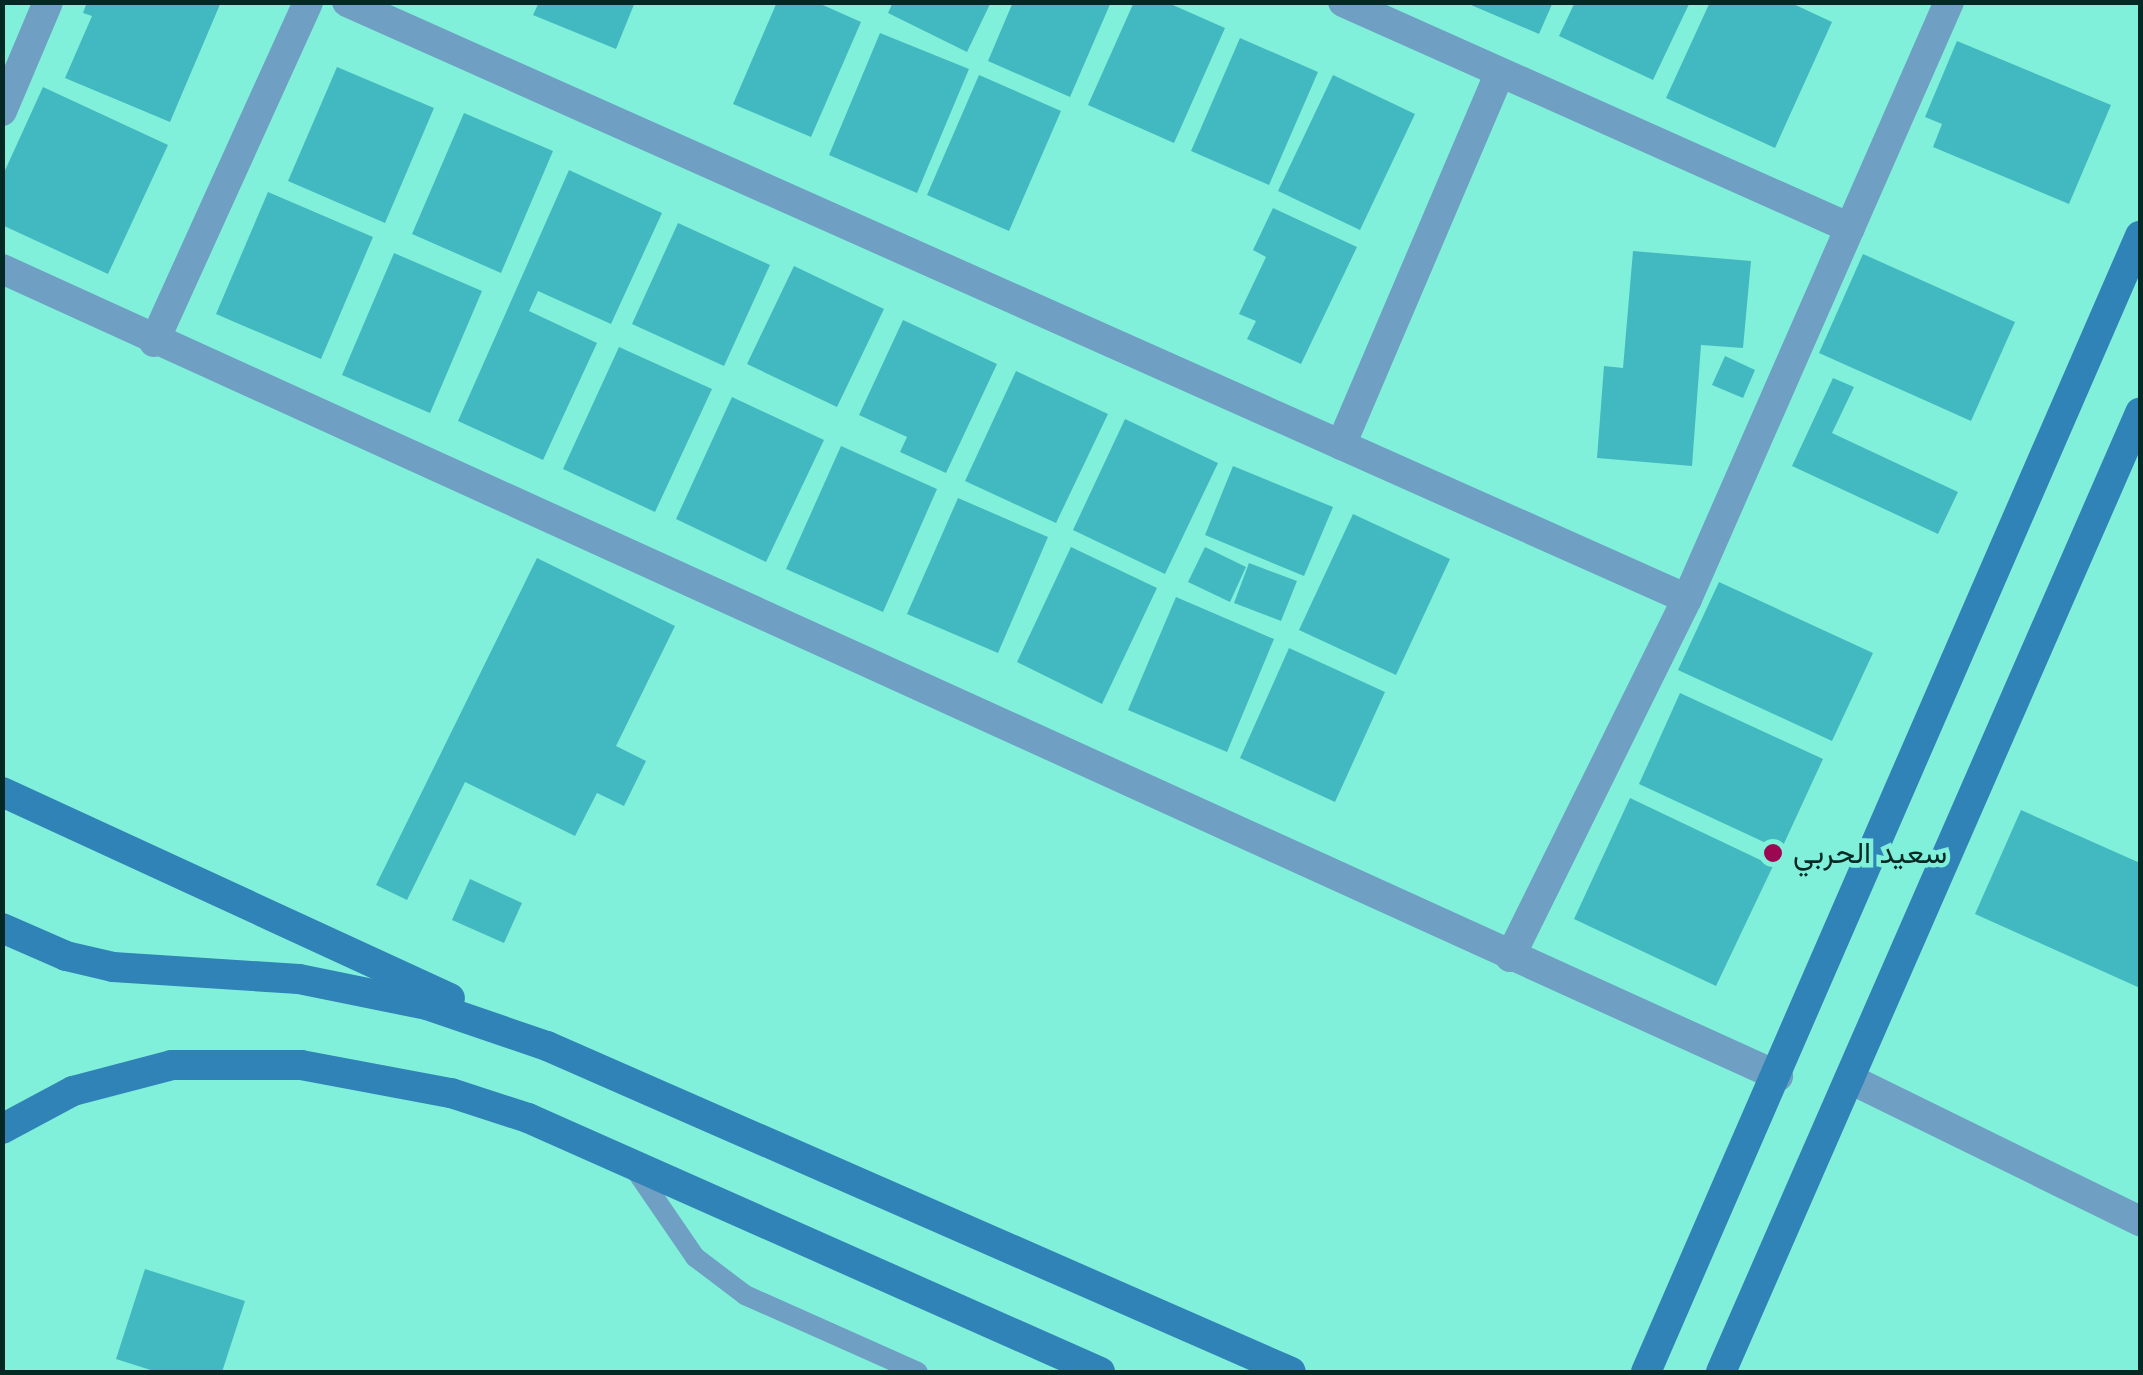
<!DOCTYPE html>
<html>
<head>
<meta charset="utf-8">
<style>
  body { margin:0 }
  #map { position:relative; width:2143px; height:1375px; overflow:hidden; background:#81f0db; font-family:"Libre Baskerville",Vazirmatn,serif }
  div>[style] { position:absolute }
  .building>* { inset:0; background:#42b9c0 }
  .lane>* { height:20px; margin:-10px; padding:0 10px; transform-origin:10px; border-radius:10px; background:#6fa0c3 }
  .street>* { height:30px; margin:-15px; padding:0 15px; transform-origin:15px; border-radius:15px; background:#6fa0c3 }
  .secondary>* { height:30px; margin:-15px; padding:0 15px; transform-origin:15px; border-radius:15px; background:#3083b7 }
  .dots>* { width:28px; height:28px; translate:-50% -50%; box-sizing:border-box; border:5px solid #81f0db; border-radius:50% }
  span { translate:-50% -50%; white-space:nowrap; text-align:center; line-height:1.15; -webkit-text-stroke:9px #81f0db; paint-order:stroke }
  .poi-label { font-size:30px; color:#042924 }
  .left { translate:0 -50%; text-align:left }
  .frame { position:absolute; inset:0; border:5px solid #042924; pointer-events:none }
</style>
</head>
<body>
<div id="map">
  <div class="building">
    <div style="clip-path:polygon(87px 2px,221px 2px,170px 122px,65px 78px,92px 16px,83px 13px)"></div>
    <div style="clip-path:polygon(539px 2px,635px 2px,616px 49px,533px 15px)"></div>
    <div style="clip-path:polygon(777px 2px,816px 2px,861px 22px,811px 137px,733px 104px)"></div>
    <div style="clip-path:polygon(893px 2px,991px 2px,967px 52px,888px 13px)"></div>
    <div style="clip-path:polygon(1013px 2px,1111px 2px,1070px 97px,988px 61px)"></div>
    <div style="clip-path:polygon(1134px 2px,1166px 2px,1225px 28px,1174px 143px,1088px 105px)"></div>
    <div style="clip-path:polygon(1464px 2px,1553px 2px,1539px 34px)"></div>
    <div style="clip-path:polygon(1575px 2px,1690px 2px,1653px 80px,1559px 36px)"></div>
    <div style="clip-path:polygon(1710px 2px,1789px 2px,1832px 22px,1775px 148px,1666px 98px)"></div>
    <div style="clip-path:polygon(880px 33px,969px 69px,917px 193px,829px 155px)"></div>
    <div style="clip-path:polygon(1240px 38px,1318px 72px,1269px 185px,1191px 151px)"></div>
    <div style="clip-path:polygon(1957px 41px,2111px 105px,2069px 204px,1933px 147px,1942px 124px,1925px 117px)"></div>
    <div style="clip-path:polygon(337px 67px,434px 108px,385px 223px,288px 181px)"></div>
    <div style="clip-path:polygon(979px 75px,1061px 111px,1009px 231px,927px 195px)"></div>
    <div style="clip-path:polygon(1333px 75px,1415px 114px,1360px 230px,1278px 191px)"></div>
    <div style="clip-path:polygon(43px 87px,168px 145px,108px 274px,2px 225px,2px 177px)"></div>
    <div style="clip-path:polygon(464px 113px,553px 151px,501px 273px,412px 234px)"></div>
    <div style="clip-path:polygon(569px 170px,662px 213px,611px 324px,538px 291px,529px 311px,597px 343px,543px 460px,458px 421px)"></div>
    <div style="clip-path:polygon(268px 192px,373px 237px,321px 359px,216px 314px)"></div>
    <div style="clip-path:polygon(1273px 208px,1357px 247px,1301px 364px,1247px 339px,1256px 321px,1239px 314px,1266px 257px,1253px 250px)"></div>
    <div style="clip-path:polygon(678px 223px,770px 265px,724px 366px,632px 324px)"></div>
    <div style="clip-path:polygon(1633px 251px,1751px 261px,1743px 348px,1701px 345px,1692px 466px,1597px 458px,1604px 366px,1623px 368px)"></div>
    <div style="clip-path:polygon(394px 253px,482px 291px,430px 413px,342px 375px)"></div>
    <div style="clip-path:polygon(1863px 254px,2015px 322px,1971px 421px,1819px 353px)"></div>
    <div style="clip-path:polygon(794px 266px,884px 309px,837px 407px,747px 364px)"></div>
    <div style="clip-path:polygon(903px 320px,997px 364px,946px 473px,900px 452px,907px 437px,859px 415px)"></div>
    <div style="clip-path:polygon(619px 347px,712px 389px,655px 512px,563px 469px)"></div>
    <div style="clip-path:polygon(1725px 356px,1755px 370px,1743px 398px,1712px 385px)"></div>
    <div style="clip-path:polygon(1016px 371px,1108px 414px,1056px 523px,965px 481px)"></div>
    <div style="clip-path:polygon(1833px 378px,1854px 387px,1832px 433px,1958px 492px,1938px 534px,1792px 466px)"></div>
    <div style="clip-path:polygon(732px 397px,824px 440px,766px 562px,676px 519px)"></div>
    <div style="clip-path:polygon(1125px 419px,1218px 463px,1165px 574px,1073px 530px)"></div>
    <div style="clip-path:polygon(841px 446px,937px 489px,883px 612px,786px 569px)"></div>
    <div style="clip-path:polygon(1233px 466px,1333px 507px,1304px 576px,1205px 535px)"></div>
    <div style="clip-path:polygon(958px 498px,1048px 537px,998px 653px,907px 614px)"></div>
    <div style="clip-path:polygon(1353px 514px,1450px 559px,1396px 675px,1299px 630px)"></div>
    <div style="clip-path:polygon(1071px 547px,1157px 588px,1102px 704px,1017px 662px)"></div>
    <div style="clip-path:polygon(1205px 547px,1246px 567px,1230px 602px,1188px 582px)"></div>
    <div style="clip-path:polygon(537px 558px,675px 626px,616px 746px,646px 761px,624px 806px,597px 793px,575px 836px,465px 782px,407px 900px,376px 885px)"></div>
    <div style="clip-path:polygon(1249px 563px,1297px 581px,1281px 621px,1234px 603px)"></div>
    <div style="clip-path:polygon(1719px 582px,1873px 653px,1832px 741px,1678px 670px)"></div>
    <div style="clip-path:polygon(1176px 597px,1274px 639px,1227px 752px,1128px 710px)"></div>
    <div style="clip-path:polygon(1289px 648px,1385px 692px,1335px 802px,1240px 758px)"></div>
    <div style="clip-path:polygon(1680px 693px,1823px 759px,1781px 850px,1639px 784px)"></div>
    <div style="clip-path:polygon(1630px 798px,1773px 866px,1716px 986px,1574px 919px)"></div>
    <div style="clip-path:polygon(2021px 810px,2140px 863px,2140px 988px,1975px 914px)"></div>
    <div style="clip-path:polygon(470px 879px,522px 903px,504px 943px,452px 920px)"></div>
    <div style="clip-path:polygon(145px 1269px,245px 1301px,222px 1372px,157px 1372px,116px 1359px)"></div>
  </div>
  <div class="lane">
    <div style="left:632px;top:1165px;width:112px;rotate:55.6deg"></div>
    <div style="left:695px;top:1257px;width:63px;rotate:37.2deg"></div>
    <div style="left:745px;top:1295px;width:189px;rotate:24deg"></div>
  </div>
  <div class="street">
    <div style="left:347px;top:2px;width:1467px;rotate:24.01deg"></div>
    <div style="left:1343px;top:2px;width:555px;rotate:24.03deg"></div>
    <div style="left:2px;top:111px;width:118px;rotate:-67.1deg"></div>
    <div style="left:2px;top:269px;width:1951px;rotate:24.44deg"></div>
    <div style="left:154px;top:342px;width:373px;rotate:-65.6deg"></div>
    <div style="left:1341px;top:445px;width:405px;rotate:-66.9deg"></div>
    <div style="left:1510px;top:957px;width:399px;rotate:-63.7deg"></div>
    <div style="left:1687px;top:599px;width:652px;rotate:-66.31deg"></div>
    <div style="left:1852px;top:1080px;width:321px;rotate:26.1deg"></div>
  </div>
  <div class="secondary">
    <div style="left:2px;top:792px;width:493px;rotate:24.7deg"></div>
    <div style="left:2px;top:928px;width:70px;rotate:23.6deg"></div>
    <div style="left:66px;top:956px;width:48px;rotate:13.2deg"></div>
    <div style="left:113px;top:967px;width:186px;rotate:3.7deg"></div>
    <div style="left:299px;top:979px;width:131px;rotate:11.5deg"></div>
    <div style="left:427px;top:1005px;width:127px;rotate:18.9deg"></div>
    <div style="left:547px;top:1046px;width:812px;rotate:23.66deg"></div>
    <div style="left:2px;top:1129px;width:81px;rotate:-28.2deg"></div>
    <div style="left:73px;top:1091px;width:102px;rotate:-14.7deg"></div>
    <div style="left:172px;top:1065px;width:129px"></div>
    <div style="left:301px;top:1065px;width:153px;rotate:10.6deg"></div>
    <div style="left:451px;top:1093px;width:81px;rotate:18deg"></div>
    <div style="left:528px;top:1118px;width:626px;rotate:23.94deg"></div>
    <div style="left:1646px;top:1372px;width:1239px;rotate:-66.5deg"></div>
    <div style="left:1721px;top:1372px;width:1047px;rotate:-66.4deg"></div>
  </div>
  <div class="dots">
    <div style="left:1773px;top:853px;background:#9d0752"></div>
  </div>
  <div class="poi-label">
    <span class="left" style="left:1793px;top:853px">سعيد الحربي</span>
  </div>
  <div class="frame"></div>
</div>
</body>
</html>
